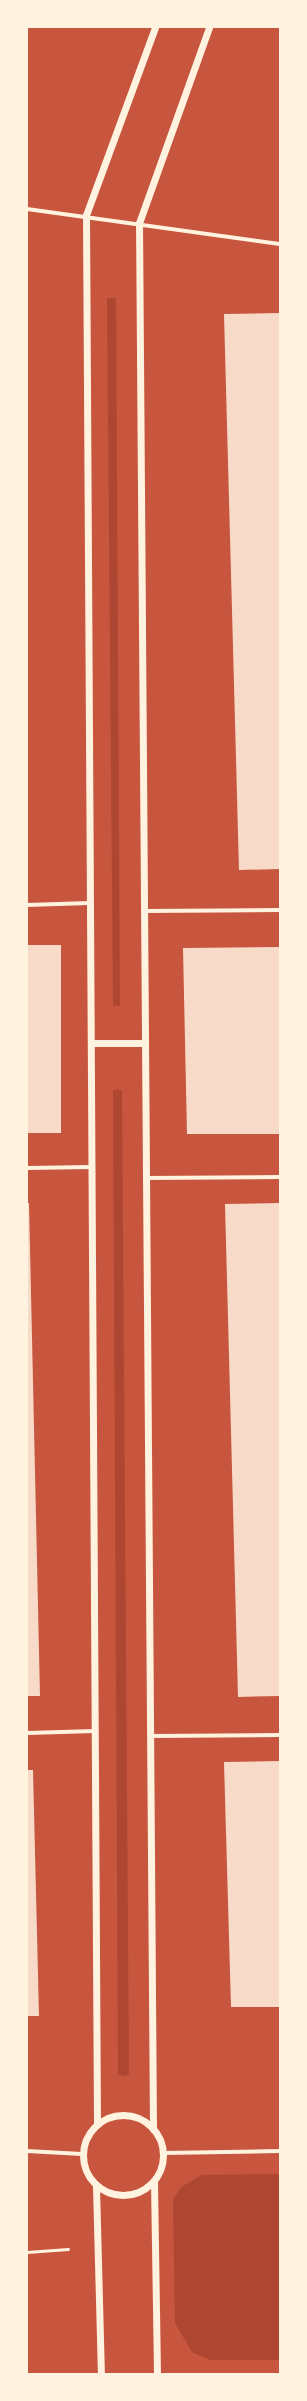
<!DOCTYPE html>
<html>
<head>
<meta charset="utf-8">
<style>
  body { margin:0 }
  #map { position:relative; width:307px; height:2401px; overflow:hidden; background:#c8553d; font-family:"Playfair Display",serif }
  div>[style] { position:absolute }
  .green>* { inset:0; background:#ae4732 }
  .building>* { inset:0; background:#f7dbc8 }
  .path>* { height:2.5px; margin:-1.25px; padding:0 1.25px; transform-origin:1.25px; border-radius:1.25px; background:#fff3e0 }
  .minor>* { height:4px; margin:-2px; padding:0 2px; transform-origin:2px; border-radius:2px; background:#fff3e0 }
  .tertiary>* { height:7px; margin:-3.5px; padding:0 3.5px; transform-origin:3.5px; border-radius:3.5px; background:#fff3e0 }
  .tertiary>.ring { margin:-3.5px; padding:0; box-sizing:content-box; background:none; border:7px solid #fff3e0; border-radius:50% }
  span { translate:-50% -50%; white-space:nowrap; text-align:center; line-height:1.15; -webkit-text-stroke:4px #fff3e0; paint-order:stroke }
  .frame { position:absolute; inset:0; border:28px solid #fff3e0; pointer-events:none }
</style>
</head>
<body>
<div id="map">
  <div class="green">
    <div style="clip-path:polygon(107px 298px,116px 298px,120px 1006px,113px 1006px)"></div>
    <div style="clip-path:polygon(117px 1089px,122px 1091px,129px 2074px,124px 2076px,118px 2075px,113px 1091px)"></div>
    <div style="clip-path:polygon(280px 2174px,280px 2360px,210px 2360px,192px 2352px,175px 2323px,173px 2200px,181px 2187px,202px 2175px)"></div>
  </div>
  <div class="building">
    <div style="clip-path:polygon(280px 313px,280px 869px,239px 870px,224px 314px)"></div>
    <div style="clip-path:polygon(27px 945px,61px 945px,61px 1133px,27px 1133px)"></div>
    <div style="clip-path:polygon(280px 947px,280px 1134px,187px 1134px,183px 948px)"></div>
    <div style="clip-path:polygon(27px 1203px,29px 1203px,40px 1696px,27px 1696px)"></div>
    <div style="clip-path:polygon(280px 1203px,280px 1696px,238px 1697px,225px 1204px)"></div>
    <div style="clip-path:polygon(280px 1761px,280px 2007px,231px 2007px,224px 1762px)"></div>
    <div style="clip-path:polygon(27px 1770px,33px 1770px,39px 2016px,27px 2016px)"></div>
  </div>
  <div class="path">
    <div style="left:27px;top:2252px;width:41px;rotate:-4.2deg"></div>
  </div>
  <div class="minor">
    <div style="left:27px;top:209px;width:255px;rotate:7.9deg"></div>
    <div style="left:27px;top:905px;width:62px;rotate:-1.8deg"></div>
    <div style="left:144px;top:911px;width:136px;rotate:-0.4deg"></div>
    <div style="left:27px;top:1168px;width:64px;rotate:-0.9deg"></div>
    <div style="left:146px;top:1178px;width:134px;rotate:-0.4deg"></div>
    <div style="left:27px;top:1733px;width:68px;rotate:-1.7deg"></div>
    <div style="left:150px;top:1736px;width:130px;rotate:-0.4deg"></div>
    <div style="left:27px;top:2151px;width:55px;rotate:3.1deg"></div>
    <div style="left:163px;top:2153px;width:117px;rotate:-1deg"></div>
  </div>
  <div class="tertiary">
    <div style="left:91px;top:1043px;width:54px"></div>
    <div class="ring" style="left:83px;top:2115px;width:73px;height:73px"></div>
    <div style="left:97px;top:2124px;width:1909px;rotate:-90.33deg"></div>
    <div style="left:86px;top:215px;width:200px;rotate:-69.8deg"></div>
    <div style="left:153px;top:2129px;width:1906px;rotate:-90.42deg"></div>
    <div style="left:139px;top:223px;width:208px;rotate:-70.3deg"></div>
    <div style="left:154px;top:2182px;width:192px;rotate:89.1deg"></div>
    <div style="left:96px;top:2186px;width:188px;rotate:88.5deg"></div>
  </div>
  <div class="frame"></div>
</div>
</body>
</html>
